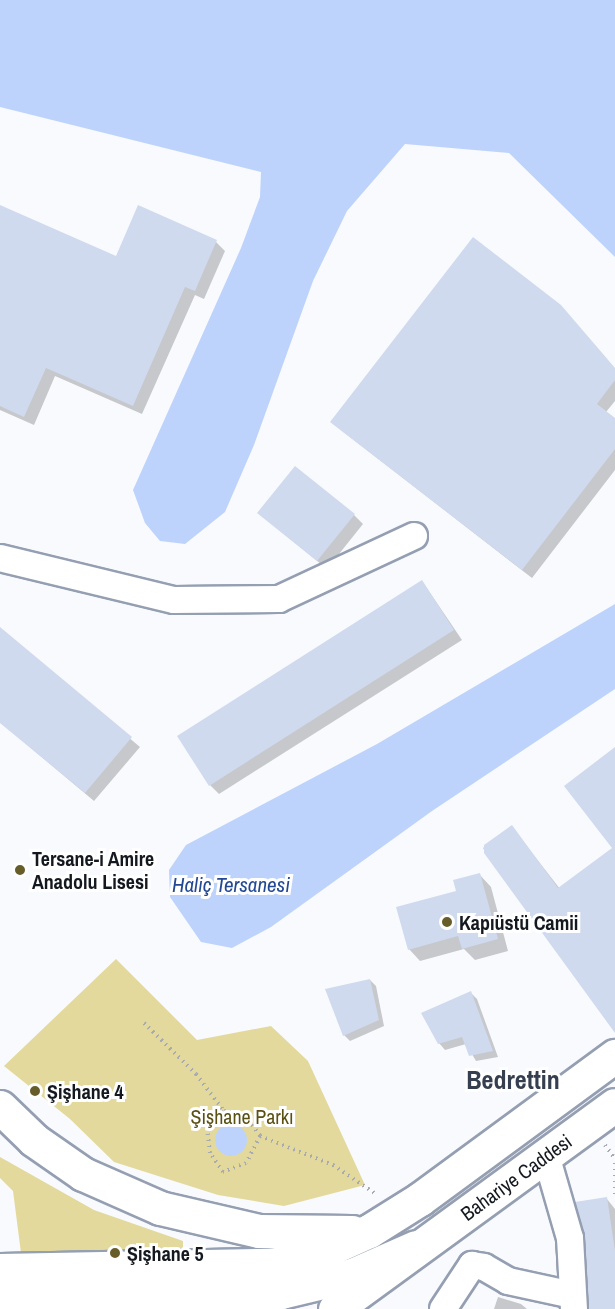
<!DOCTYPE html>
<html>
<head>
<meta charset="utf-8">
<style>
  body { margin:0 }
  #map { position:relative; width:615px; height:1309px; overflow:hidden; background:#f8fafe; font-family:"Archivo Narrow",sans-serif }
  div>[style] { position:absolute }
  .green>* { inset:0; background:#e3d99c }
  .water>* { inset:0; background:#bdd3fb }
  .round { border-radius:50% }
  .shadow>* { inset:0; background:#0003 }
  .building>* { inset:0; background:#cfdaee }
  .path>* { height:4px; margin-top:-2px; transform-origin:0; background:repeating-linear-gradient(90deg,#a7aaaf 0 1.5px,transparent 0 6px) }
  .roads { filter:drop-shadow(2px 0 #959fb2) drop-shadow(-2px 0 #959fb2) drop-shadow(0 2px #959fb2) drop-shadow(0 -2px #959fb2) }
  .street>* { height:26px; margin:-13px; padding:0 13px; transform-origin:13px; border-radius:13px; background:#fff }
  .primary>* { height:33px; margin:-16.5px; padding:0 16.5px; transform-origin:16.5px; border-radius:16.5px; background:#fff }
  .dots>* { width:16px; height:16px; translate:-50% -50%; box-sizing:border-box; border:3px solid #fff; border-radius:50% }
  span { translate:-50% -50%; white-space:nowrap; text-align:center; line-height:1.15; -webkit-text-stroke:6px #fff; paint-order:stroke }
  .poi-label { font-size:20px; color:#14181f; font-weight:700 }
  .left { translate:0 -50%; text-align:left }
  .park-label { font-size:20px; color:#5a5013 }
  .street-label { font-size:20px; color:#14181f }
  .water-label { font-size:21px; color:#234994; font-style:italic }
  .district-label { font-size:26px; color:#363f4f; font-weight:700 }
</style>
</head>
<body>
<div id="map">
  <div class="green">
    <div style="clip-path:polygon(116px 959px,197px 1040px,271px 1026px,308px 1061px,365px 1185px,284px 1206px,218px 1195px,114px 1162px,70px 1119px,4px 1066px)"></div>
    <div style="clip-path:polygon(0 1157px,94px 1210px,183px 1241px,183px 1252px,21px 1253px,13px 1191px,0 1178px)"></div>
  </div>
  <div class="water">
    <div style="clip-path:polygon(0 0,615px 0,615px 257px,509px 153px,405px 144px,347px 211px,313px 281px,254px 445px,225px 512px,185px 544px,160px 541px,145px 523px,133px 490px,241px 248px,260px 197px,261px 172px,0 107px)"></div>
    <div style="clip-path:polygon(615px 604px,615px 689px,432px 811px,271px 927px,232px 948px,201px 942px,170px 897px,169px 870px,186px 845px,377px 744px)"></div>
    <div class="round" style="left:215px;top:1124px;width:32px;height:32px"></div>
  </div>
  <div class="shadow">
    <div style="clip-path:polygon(0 206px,116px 258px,216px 242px,225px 251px,204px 299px,195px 295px,142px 414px,55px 376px,34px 425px,0 410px)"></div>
    <div style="clip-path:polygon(615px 369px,615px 401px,606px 412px,615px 420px,615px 470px,532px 578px,341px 430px)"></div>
    <div style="clip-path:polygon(354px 515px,363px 524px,327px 569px,268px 521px)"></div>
    <div style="clip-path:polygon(422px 581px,462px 640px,219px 794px,210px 785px)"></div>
    <div style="clip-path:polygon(0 629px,140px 747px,94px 801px,0 722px)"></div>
    <div style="clip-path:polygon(512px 827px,560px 889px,615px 848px,615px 1028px,483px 848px)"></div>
    <div style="clip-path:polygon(480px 875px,491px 887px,508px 951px,475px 960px,464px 949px,420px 961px,409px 949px)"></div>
    <div style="clip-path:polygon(370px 980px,376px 986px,384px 1026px,350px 1041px,344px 1035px)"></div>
    <div style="clip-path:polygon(471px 993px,477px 999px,498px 1057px,476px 1061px,466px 1044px,445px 1050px,439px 1043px)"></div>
    <div style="clip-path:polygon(607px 1199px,615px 1209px,615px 1309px,590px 1309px)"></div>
    <div style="clip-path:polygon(498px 1297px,521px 1304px,527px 1309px,494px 1309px)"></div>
  </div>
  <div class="building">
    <div style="clip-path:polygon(0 205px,116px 256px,138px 205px,217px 240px,195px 291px,185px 287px,133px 406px,46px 368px,24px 417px,0 406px)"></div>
    <div style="clip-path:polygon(473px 237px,561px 305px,615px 368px,615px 380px,597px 404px,615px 418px,615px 449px,522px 570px,330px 422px)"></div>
    <div style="clip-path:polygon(295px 466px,355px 514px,317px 561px,257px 513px)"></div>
    <div style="clip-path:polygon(422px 580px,454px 630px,209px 786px,177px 736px)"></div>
    <div style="clip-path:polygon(0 627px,132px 737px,85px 793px,0 723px)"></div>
    <div style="clip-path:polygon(615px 747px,615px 1033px,484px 853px,484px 845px,512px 825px,558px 888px,612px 848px,564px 786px)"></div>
    <div style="clip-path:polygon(480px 873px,498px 939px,462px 949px,458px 936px,408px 950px,396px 907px,456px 891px,453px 880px)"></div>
    <div style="clip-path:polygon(370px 979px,379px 1020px,343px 1036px,325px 989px)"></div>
    <div style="clip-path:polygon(471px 991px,493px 1051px,469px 1056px,462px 1037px,438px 1044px,421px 1013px)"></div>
    <div style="clip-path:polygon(607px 1197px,615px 1251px,615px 1309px,589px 1309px,585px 1237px,575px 1202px)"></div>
  </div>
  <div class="path">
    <div style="left:144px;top:1023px;width:73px;rotate:44.4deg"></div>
    <div style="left:196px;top:1074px;width:46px;rotate:52.9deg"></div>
    <div style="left:260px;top:1136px;width:30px;rotate:117deg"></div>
    <div style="left:246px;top:1163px;width:25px;rotate:159deg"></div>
    <div style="left:223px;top:1172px;width:23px;rotate:-124deg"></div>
    <div style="left:210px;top:1153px;width:23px;rotate:-97deg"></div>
    <div style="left:207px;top:1130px;width:25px;rotate:-48deg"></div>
    <div style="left:224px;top:1111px;width:21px;rotate:11deg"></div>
    <div style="left:245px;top:1115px;width:26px;rotate:54deg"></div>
    <div style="left:260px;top:1136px;width:79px;rotate:21.7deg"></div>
    <div style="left:333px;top:1165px;width:52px;rotate:34deg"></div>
    <div style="left:605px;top:1145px;width:17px;rotate:54deg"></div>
    <div style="left:615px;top:1163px;width:31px;rotate:90deg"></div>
  </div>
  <div class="roads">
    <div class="street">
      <div style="left:0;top:558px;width:179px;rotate:13.6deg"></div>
      <div style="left:174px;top:600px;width:105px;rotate:-0.5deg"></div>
      <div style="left:279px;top:599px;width:149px;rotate:-25deg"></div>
      <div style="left:546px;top:1155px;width:86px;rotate:73.9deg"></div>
      <div style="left:570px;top:1238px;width:71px;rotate:86.8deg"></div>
      <div style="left:443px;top:1309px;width:53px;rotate:-56.6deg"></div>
      <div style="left:472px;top:1265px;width:12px;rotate:9deg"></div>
      <div style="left:484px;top:1267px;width:28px;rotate:30deg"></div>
      <div style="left:508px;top:1281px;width:66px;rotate:12.2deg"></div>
    </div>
    <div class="primary">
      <div style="left:0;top:1107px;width:47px;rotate:44.1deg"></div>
      <div style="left:34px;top:1140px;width:60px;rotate:34.8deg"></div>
      <div style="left:83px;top:1174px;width:84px;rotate:23.8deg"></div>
      <div style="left:160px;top:1208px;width:102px;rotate:13.1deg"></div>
      <div style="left:259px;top:1231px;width:93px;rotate:0.6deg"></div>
      <div style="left:0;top:1270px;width:269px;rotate:-1.1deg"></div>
      <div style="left:269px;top:1265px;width:38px;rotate:-9deg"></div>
      <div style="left:307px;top:1259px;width:68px;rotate:-24.3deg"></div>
      <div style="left:369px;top:1231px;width:60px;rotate:-32.1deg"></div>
      <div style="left:420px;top:1199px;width:242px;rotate:-36.3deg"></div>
      <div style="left:0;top:1297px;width:281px;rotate:-1deg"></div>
      <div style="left:281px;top:1292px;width:73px;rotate:-13.5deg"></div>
      <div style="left:352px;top:1275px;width:70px;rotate:-23.6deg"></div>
      <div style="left:335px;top:1309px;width:346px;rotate:-36.1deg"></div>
    </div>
  </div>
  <div class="dots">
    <div style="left:20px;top:870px;background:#675d2a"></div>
    <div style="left:447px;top:922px;background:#675d2a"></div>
    <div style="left:35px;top:1091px;background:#675d2a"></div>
    <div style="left:115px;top:1253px;background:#675d2a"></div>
  </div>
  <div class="poi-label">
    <span class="left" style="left:32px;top:870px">Tersane-i Amire<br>Anadolu Lisesi</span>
    <span class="left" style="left:459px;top:922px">Kapıüstü Camii</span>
    <span class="left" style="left:47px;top:1091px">Şişhane 4</span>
    <span class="left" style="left:127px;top:1253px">Şişhane 5</span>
  </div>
  <div class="park-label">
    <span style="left:242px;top:1116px">Şişhane Parkı</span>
  </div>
  <div class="street-label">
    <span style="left:516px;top:1177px;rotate:-36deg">Bahariye Caddesi</span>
  </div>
  <div class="water-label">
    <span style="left:231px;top:885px">Haliç Tersanesi</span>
  </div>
  <div class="district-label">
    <span style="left:513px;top:1080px">Bedrettin</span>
  </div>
</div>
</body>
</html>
